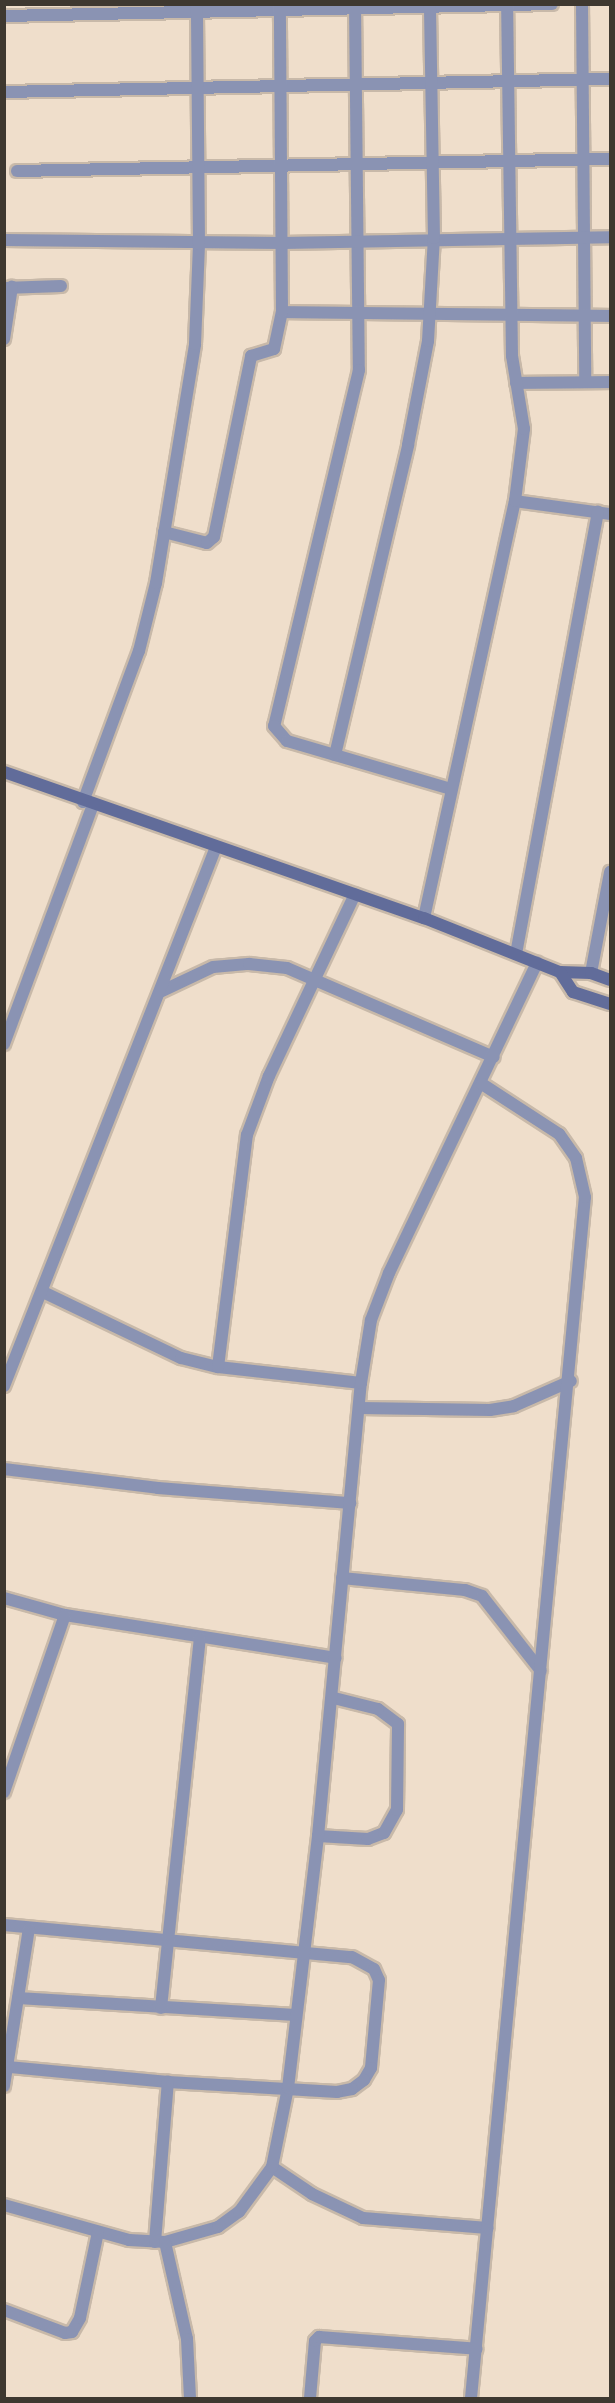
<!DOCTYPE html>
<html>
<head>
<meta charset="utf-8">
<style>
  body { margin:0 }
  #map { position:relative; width:615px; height:2403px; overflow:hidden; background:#efdecb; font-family:"Sofia Sans Condensed",sans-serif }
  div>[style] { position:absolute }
  .roads { filter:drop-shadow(2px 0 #c8b9a9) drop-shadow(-2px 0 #c8b9a9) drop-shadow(0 2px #c8b9a9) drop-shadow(0 -2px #c8b9a9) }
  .street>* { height:12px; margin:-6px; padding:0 6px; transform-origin:6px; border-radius:6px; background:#8a93b3 }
  .secondary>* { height:12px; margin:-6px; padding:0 6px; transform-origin:6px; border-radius:6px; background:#616c9a }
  span { translate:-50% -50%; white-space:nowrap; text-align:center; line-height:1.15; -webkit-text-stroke:6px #fdebd8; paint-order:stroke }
  .frame { position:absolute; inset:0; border:6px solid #3e3830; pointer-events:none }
</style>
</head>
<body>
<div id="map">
  <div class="roads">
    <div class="street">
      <div style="left:355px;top:4px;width:366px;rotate:89.4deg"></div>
      <div style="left:359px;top:370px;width:366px;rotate:103.4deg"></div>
      <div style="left:274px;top:726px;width:20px;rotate:49deg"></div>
      <div style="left:287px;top:741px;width:171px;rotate:16.3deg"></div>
      <div style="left:582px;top:4px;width:378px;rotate:89.5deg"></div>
      <div style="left:4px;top:16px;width:548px;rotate:-1.25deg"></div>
      <div style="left:4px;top:92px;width:606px;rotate:-1.23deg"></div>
      <div style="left:17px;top:171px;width:593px;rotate:-1.16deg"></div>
      <div style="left:4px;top:240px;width:278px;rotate:0.6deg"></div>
      <div style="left:282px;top:243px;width:328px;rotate:-1deg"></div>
      <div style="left:4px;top:288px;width:57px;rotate:-2deg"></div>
      <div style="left:282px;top:312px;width:328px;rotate:0.7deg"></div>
      <div style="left:4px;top:339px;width:53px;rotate:-81.3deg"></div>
      <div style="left:516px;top:383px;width:94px;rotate:-0.6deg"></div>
      <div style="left:515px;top:501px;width:96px;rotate:7.8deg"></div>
      <div style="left:164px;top:532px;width:44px;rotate:14.3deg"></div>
      <div style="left:207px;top:543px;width:9px;rotate:-41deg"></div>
      <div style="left:214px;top:537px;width:185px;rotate:-78.4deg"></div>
      <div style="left:251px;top:356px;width:24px;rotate:-17deg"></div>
      <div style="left:274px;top:349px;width:38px;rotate:-78deg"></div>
      <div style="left:282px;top:312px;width:308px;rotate:-90.4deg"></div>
      <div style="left:335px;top:755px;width:318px;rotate:-76.7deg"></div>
      <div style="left:408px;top:445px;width:106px;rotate:-79.1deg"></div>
      <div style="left:428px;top:341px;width:103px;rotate:-86.7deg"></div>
      <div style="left:434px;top:238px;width:234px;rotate:-91deg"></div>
      <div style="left:83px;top:802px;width:161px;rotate:-69.7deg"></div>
      <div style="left:139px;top:651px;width:70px;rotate:-76deg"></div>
      <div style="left:156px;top:583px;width:242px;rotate:-80.7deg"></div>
      <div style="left:195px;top:344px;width:100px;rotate:-87.7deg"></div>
      <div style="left:199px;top:244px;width:240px;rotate:-90.5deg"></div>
      <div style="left:424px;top:918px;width:427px;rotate:-77.7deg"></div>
      <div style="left:515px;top:501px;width:73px;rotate:-82.9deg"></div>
      <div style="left:524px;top:429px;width:74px;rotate:-99.3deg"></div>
      <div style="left:512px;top:356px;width:352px;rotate:-90.8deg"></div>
      <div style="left:516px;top:954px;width:450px;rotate:-79.5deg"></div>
      <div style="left:591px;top:973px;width:103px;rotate:-79.3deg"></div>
      <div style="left:162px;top:991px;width:56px;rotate:-25.2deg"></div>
      <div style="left:213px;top:967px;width:36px;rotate:-5deg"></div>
      <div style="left:249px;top:964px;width:38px;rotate:6deg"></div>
      <div style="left:287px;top:968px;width:225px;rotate:23.3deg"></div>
      <div style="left:4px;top:1044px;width:255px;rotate:-69.6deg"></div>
      <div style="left:43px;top:1292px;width:153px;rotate:25.6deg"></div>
      <div style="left:181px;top:1358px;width:38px;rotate:14deg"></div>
      <div style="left:218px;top:1367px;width:144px;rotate:6.4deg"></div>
      <div style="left:218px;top:1367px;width:234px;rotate:-82.9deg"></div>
      <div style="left:247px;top:1135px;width:63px;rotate:-69.6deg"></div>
      <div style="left:269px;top:1076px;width:201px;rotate:-64.7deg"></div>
      <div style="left:4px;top:1386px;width:579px;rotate:-68.53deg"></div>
      <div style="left:360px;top:1408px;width:130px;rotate:0.9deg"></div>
      <div style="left:490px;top:1410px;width:24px;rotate:-9deg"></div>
      <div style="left:514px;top:1406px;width:62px;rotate:-23.7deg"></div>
      <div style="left:4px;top:1469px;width:155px;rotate:7deg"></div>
      <div style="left:158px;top:1488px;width:193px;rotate:4.5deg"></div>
      <div style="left:342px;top:1578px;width:124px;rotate:5.6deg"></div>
      <div style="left:465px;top:1590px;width:18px;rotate:19deg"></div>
      <div style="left:482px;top:1596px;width:95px;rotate:51.8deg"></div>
      <div style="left:4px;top:1598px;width:63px;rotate:15.6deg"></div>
      <div style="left:65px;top:1615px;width:274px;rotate:9deg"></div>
      <div style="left:4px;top:1792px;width:187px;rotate:-71deg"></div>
      <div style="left:318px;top:1836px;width:50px;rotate:3.4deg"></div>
      <div style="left:368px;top:1839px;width:17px;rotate:-21deg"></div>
      <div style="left:384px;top:1833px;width:26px;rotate:-61deg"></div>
      <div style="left:397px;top:1810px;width:86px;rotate:-89.3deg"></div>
      <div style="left:398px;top:1724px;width:25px;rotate:-143deg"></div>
      <div style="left:378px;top:1709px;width:45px;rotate:-166deg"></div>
      <div style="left:4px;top:1925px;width:349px;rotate:5.3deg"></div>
      <div style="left:352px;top:1957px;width:25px;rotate:29deg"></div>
      <div style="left:374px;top:1969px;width:12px;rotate:66deg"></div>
      <div style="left:379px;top:1980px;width:88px;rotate:95.2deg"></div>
      <div style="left:371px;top:2068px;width:14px;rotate:120deg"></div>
      <div style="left:364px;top:2080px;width:15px;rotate:143deg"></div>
      <div style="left:352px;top:2089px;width:15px;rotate:169deg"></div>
      <div style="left:337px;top:2092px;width:169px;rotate:-176.6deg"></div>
      <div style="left:168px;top:2082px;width:161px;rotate:-174.6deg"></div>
      <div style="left:18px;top:1998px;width:278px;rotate:3.5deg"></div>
      <div style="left:161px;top:2008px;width:372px;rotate:-84deg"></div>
      <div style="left:4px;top:2086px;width:159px;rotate:-81deg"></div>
      <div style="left:272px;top:2167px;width:48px;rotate:34deg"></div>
      <div style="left:312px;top:2194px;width:56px;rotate:25.2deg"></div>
      <div style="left:363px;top:2218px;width:125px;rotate:4.6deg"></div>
      <div style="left:4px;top:2205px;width:130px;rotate:15.6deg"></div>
      <div style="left:129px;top:2240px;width:36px;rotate:3deg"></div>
      <div style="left:165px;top:2242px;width:55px;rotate:-15.8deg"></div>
      <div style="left:218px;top:2227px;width:26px;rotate:-36deg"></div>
      <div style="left:239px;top:2212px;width:56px;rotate:-53.7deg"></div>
      <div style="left:272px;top:2167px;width:81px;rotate:-78.6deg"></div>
      <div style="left:288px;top:2088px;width:254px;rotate:-83.2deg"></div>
      <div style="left:318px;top:1836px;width:455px;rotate:-84.6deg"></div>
      <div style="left:361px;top:1383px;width:64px;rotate:-81deg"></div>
      <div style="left:371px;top:1320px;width:50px;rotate:-69deg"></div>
      <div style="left:389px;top:1273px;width:344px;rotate:-64.5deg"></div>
      <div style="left:155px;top:2242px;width:161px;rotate:-85.4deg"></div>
      <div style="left:165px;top:2242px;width:99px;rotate:77.2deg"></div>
      <div style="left:187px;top:2339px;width:59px;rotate:87.1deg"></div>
      <div style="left:4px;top:2310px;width:65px;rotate:20.7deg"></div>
      <div style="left:65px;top:2333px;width:7px;rotate:-8deg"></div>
      <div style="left:72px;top:2332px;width:16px;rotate:-60deg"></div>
      <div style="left:80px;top:2318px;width:88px;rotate:-78.2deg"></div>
      <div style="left:310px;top:2398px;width:57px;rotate:-85deg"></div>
      <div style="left:315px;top:2341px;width:6px;rotate:-45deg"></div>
      <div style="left:319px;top:2337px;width:158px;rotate:4.3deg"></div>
      <div style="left:471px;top:2398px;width:1206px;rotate:-84.58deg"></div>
      <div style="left:585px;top:1197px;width:40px;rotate:-103deg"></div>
      <div style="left:576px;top:1158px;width:29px;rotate:-125deg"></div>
      <div style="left:559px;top:1134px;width:92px;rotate:-147deg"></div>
    </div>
    <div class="secondary">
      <div style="left:4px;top:772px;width:445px;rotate:19.2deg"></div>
      <div style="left:424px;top:918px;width:146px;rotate:21.7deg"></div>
      <div style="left:560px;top:972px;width:31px;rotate:2deg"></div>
      <div style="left:591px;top:973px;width:20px;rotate:20deg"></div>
      <div style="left:560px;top:972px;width:24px;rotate:57deg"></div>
      <div style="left:573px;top:992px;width:39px;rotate:18deg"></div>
    </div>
  </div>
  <div class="frame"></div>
</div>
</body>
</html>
